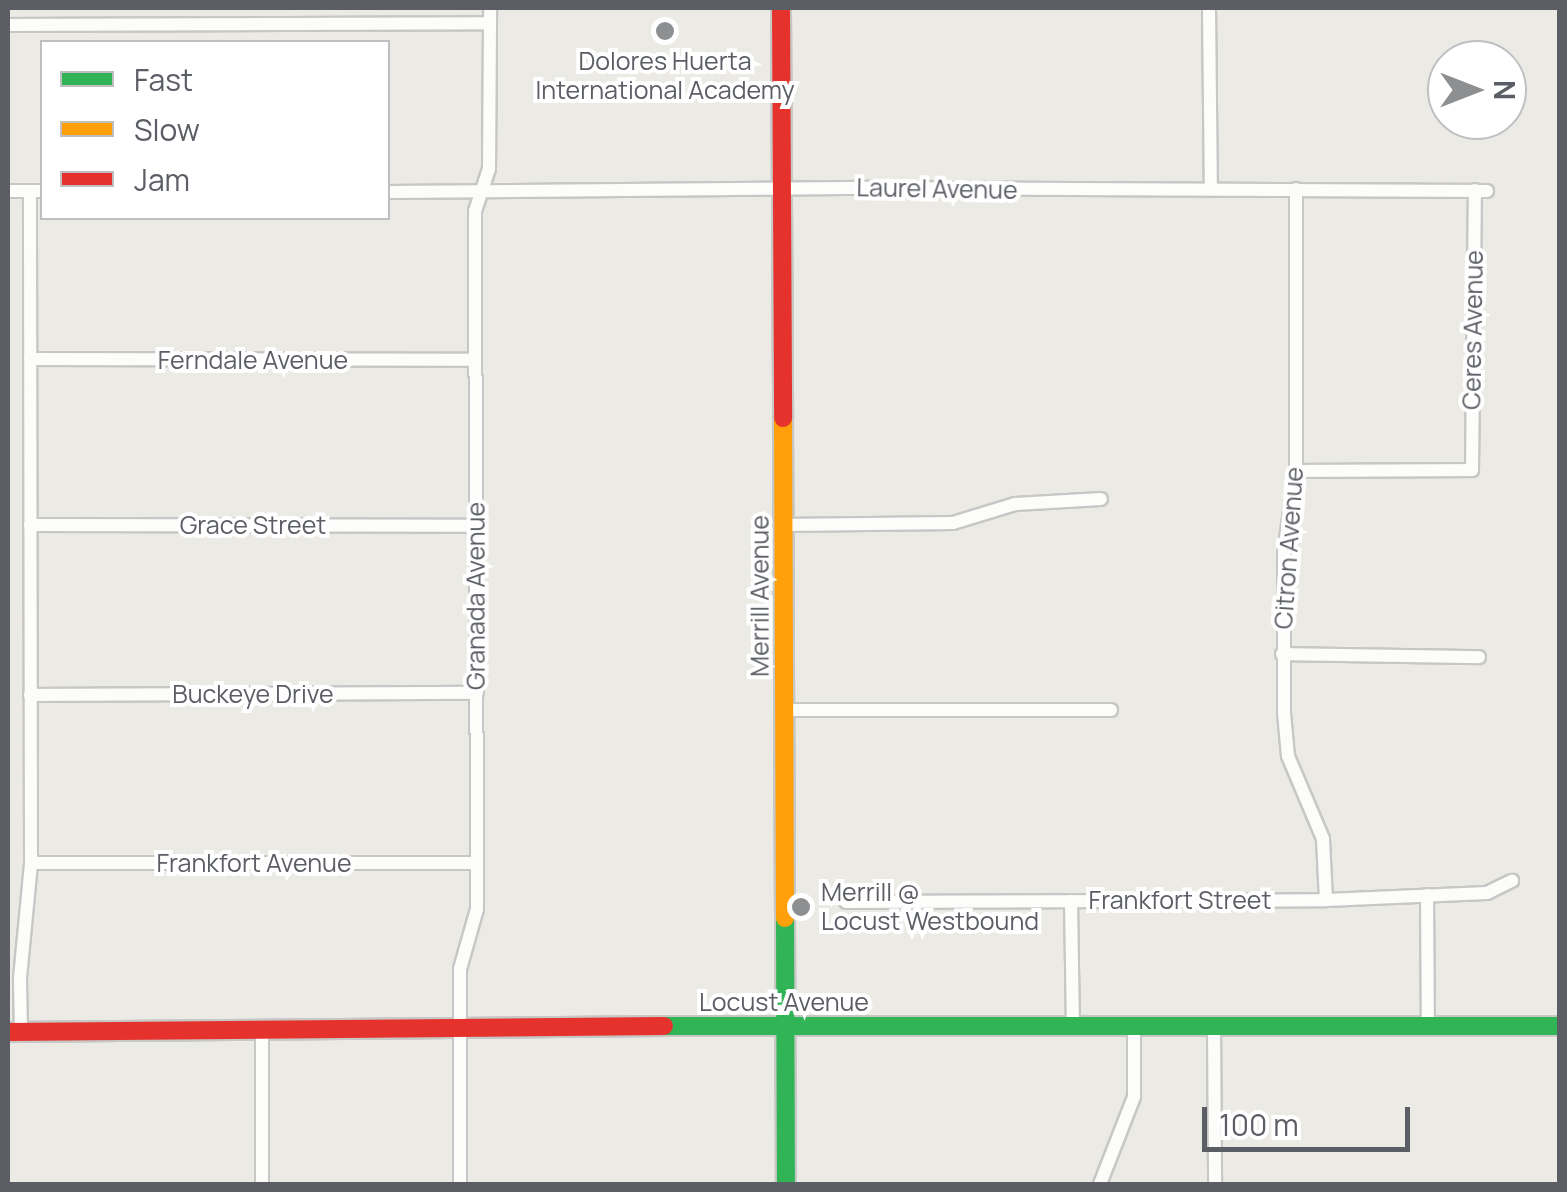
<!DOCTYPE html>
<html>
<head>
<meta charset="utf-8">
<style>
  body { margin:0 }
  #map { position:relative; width:1567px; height:1192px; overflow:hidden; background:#ebeae5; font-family:Manrope,sans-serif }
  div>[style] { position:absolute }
  .roads { filter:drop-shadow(2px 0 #c7c7c6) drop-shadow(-2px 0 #c7c7c6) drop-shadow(0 2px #c7c7c6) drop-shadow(0 -2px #c7c7c6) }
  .street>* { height:12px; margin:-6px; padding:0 6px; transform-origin:6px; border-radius:6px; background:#fcfcfb }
  .fast>* { height:18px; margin:-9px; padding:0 9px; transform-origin:9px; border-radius:9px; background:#30b455 }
  .slow>* { height:18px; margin:-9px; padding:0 9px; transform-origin:9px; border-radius:9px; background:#ff9f0a }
  .jam>* { height:18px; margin:-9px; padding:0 9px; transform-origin:9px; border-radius:9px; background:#e5322d }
  .dots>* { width:28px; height:28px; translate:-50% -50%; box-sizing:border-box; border:5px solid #fff; border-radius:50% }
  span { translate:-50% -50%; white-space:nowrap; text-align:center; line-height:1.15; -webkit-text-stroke:8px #fff; paint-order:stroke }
  .poi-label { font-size:25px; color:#5b5e64 }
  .left { translate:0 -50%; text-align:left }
  .street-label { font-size:25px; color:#5b5e64 }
  .frame { position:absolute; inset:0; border:10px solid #5b5e64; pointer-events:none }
  .legend { position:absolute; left:40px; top:40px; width:350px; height:180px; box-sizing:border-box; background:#fff; border:2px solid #bdbfc1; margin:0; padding:12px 18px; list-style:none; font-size:30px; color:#5b5e64 }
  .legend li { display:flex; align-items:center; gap:20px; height:50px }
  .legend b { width:50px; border:2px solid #bdbfc1 }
  .north { position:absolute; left:1427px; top:40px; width:100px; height:100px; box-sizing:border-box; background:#fff; border:2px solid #bdbfc1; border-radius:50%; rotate:90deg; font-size:28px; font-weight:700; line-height:40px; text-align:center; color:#5b5e64 }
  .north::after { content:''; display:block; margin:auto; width:35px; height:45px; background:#8d8f91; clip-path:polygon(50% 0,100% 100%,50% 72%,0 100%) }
  .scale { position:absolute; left:1202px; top:1107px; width:208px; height:45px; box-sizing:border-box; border:5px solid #5b5e64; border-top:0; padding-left:12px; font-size:30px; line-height:35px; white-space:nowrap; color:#5b5e64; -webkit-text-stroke:8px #fff; paint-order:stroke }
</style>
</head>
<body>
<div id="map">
  <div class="roads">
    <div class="street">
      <div style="left:1209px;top:8px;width:180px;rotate:89.4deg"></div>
      <div style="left:8px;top:25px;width:482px;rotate:-0.2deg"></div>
      <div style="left:1296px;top:189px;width:282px;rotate:90deg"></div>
      <div style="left:1296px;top:471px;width:82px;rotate:98.4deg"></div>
      <div style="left:1284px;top:552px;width:161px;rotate:90deg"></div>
      <div style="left:1284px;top:713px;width:43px;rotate:84.7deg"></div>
      <div style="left:1288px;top:756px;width:90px;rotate:67.1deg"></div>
      <div style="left:1323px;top:839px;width:61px;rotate:87.2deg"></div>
      <div style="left:8px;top:191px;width:34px"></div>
      <div style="left:388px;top:192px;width:486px;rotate:-0.5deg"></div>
      <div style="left:874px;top:188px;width:613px;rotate:0.28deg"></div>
      <div style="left:30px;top:359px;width:445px;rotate:0.1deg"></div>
      <div style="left:1296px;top:471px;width:176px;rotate:-0.3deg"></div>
      <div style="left:1472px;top:470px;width:280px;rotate:-89.4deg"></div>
      <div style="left:30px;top:525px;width:446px;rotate:0.1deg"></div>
      <div style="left:784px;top:525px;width:169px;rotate:-0.7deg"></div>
      <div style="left:953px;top:523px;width:65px;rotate:-17deg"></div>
      <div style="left:1015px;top:504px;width:86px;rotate:-3.3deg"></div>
      <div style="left:1282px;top:654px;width:197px;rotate:0.9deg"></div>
      <div style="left:30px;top:695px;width:447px;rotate:-0.3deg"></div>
      <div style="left:785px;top:710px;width:326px"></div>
      <div style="left:31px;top:863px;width:446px"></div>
      <div style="left:1427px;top:895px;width:130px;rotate:89.6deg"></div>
      <div style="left:1071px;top:901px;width:126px;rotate:89.1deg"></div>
      <div style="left:846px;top:902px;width:480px;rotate:-0.2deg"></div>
      <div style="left:1326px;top:900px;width:161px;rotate:-2.5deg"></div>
      <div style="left:1487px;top:893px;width:28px;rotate:-26deg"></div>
      <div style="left:1214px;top:1026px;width:158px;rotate:89.6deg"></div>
      <div style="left:262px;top:1030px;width:154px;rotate:90deg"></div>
      <div style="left:21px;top:1032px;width:54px;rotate:-91.1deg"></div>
      <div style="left:20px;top:978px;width:116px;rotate:-84.5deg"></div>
      <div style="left:31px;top:863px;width:672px;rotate:-90.09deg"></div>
      <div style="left:460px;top:1184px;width:215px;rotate:-90deg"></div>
      <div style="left:460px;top:969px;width:62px;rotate:-74.2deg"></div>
      <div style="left:477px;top:909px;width:698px;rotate:-90.16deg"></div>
      <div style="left:475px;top:211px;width:44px;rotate:-71.6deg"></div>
      <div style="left:489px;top:169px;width:161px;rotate:-89.6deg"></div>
      <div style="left:1100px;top:1184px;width:93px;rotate:-68.7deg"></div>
      <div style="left:1134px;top:1097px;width:70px;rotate:-90deg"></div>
    </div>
    <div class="fast">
      <div style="left:785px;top:918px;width:266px;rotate:89.8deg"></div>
      <div style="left:664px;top:1026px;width:896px"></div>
    </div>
    <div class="slow">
      <div style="left:783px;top:418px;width:500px;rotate:89.77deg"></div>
    </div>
    <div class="jam">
      <div style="left:781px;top:8px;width:410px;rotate:89.7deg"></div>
      <div style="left:8px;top:1032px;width:656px;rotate:-0.52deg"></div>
    </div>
  </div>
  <div class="dots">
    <div style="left:665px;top:31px;background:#8d8f91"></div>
    <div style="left:801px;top:907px;background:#8d8f91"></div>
  </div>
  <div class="poi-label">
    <span style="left:665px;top:76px">Dolores Huerta<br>International Academy</span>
    <span class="left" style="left:821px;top:907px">Merrill @<br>Locust Westbound</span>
  </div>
  <div class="street-label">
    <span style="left:937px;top:189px;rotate:1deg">Laurel Avenue</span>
    <span style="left:1473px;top:330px;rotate:-89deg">Ceres Avenue</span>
    <span style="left:253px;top:360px">Ferndale Avenue</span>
    <span style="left:253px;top:525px">Grace Street</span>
    <span style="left:1289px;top:548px;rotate:-86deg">Citron Avenue</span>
    <span style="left:476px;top:596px;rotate:-90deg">Granada Avenue</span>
    <span style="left:760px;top:596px;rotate:-90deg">Merrill Avenue</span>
    <span style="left:253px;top:694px">Buckeye Drive</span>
    <span style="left:254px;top:863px">Frankfort Avenue</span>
    <span style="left:1180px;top:900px">Frankfort Street</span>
    <span style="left:784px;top:1002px">Locust Avenue</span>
  </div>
  <div class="frame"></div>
  <ul class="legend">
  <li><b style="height:12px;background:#30b455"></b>Fast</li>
  <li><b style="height:12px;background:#ff9f0a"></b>Slow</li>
  <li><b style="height:12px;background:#e5322d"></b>Jam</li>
  </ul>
  <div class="north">N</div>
  <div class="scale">100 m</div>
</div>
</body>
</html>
